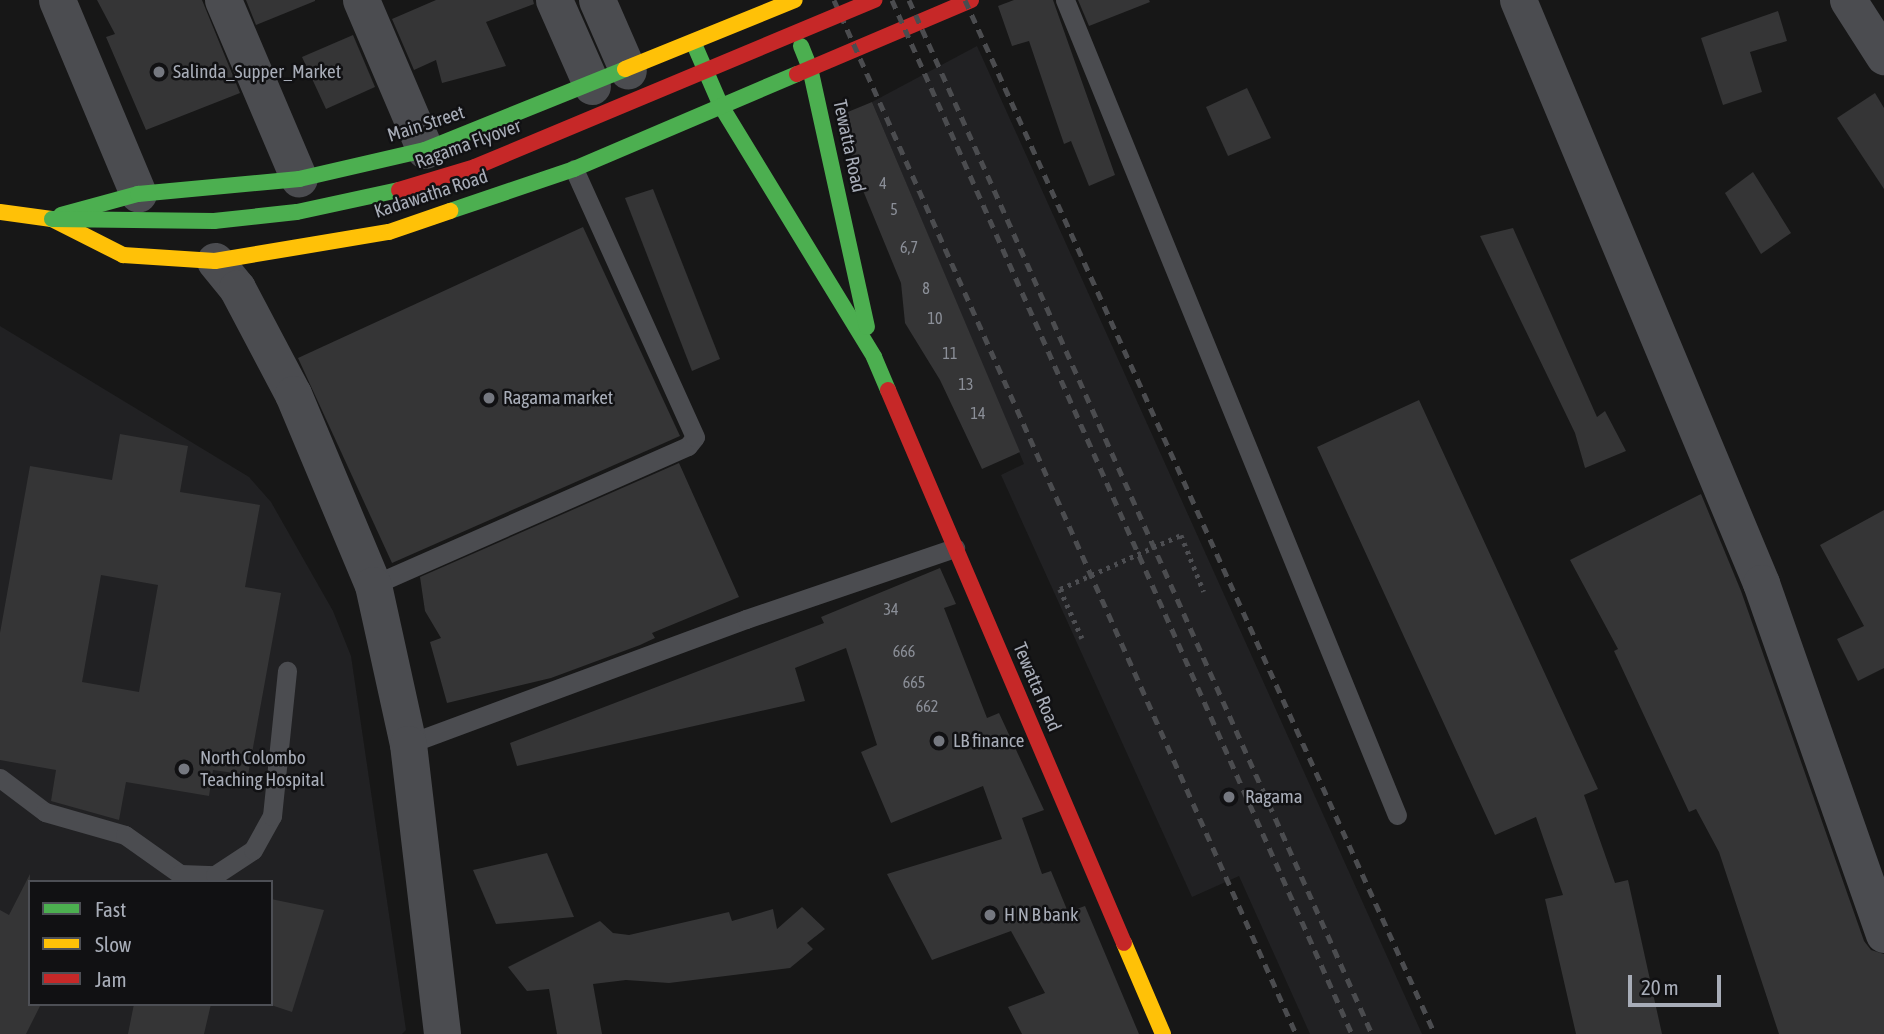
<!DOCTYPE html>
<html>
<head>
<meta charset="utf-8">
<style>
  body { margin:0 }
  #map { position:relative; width:1884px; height:1034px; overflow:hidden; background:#171717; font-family:"Asap Condensed",sans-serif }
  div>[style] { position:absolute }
  .built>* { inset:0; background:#212123 }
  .building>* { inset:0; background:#353536 }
  .path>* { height:4.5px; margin-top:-2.25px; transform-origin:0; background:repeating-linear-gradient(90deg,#4d4e52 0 3.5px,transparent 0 8.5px) }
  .lane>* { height:19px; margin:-9.5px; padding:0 9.5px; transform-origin:9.5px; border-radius:9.5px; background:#4b4c50 }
  .street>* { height:37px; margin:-18.5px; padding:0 18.5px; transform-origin:18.5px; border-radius:18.5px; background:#4b4c50 }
  .fast>* { height:16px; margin:-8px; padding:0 8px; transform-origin:8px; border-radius:8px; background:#4caf50 }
  .slow>* { height:16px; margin:-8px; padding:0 8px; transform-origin:8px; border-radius:8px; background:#ffc107 }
  .jam>* { height:16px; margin:-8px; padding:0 8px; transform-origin:8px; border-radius:8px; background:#c62828 }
  .rail>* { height:5px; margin-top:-2.5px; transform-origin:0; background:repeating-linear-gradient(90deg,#4b4c4f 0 9px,transparent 0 16px) }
  .path-bridge>* { height:4.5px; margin-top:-2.25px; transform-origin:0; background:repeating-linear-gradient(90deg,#4d4e52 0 3.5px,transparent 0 8.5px) }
  .fast-bridge>* { height:16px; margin:-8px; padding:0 8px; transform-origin:8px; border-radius:8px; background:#4caf50 }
  .jam-bridge>* { height:16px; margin:-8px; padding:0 8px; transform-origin:8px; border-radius:8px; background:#c62828 }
  .dots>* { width:19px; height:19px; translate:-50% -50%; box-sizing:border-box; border:4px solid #111113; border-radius:50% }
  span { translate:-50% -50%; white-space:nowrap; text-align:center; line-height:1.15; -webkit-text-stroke:5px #111113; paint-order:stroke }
  .number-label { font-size:16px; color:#8b8f98 }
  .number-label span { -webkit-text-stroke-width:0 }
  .poi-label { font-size:19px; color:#a8adb8 }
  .left { translate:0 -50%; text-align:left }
  .street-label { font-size:19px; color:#a8adb8 }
  .legend { position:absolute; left:28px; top:880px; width:245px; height:126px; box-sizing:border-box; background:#111113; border:2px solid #4d4f55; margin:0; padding:9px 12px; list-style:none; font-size:21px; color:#a8adb8 }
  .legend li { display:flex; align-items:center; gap:14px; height:35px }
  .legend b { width:35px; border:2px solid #4d4f55 }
  .scale { position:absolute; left:1628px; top:975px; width:93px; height:32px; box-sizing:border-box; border:4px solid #a8adb8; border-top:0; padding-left:9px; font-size:21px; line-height:24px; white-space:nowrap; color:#a8adb8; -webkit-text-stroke:5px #111113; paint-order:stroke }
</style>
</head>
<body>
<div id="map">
  <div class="built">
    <div style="clip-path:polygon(977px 46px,1422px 1034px,1310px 1034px,1239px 876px,1192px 897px,1001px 475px,1024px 464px,872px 102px)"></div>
    <div style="clip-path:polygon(evenodd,0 326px,249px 477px,271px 502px,333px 611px,351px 656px,406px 1030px,402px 1034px,0 1034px,0 326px,30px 882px,271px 882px,271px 1004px,30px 1004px,30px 882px)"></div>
  </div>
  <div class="building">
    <div style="clip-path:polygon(97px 0,202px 0,240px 93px,146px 130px,106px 37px,115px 34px)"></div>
    <div style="clip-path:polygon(246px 0,315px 0,315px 1px,256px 25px)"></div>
    <div style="clip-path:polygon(436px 0,533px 0,534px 4px,486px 22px,506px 66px,442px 83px,436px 60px,414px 70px,392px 19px)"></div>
    <div style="clip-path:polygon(1014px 0,1053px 0,1115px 175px,1089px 186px,1071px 141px,1064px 144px,1029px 41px,1012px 46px,998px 6px)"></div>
    <div style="clip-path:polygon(1078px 0,1149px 0,1150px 2px,1089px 26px)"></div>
    <div style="clip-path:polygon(1778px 11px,1787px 41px,1750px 52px,1762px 92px,1723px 105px,1701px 38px)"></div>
    <div style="clip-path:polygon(353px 35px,375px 87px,326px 109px,302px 57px)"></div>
    <div style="clip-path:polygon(1247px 88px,1271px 138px,1228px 156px,1206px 107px)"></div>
    <div style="clip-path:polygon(1875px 93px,1884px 108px,1884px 189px,1837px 118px)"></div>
    <div style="clip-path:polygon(872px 102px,1020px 452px,982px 469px,940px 380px,905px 323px,901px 283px,855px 171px,843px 114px)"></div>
    <div style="clip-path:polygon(1753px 172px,1791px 233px,1761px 254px,1725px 193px)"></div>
    <div style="clip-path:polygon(653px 189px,720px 359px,692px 371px,625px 198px)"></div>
    <div style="clip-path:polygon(583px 227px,680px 436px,392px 563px,298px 358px)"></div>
    <div style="clip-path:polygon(1513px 228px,1597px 417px,1605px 411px,1626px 451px,1585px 468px,1575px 433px,1480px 236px)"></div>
    <div style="clip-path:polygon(1419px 400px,1598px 789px,1584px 795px,1615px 883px,1628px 880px,1662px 1034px,1576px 1034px,1545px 899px,1563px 895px,1536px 817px,1495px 835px,1317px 447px)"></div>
    <div style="clip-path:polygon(evenodd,120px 434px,188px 446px,180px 492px,260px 505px,245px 587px,281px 593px,248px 775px,213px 770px,209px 796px,126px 782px,119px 820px,51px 801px,56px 770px,0 760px,0 633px,30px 466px,112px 480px,120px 434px,101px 575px,158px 585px,139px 692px,82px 682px,101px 575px)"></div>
    <div style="clip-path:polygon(679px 463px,739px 597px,652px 633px,655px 638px,640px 645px,551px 678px,447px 703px,430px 642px,441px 638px,425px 611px,420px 577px)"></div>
    <div style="clip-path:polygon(1701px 494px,1741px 591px,1864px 941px,1871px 950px,1884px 954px,1884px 1034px,1779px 1034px,1719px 852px,1696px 809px,1689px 812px,1614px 651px,1618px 649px,1570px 560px)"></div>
    <div style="clip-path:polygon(1884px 510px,1884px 668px,1858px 681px,1837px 639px,1864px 626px,1820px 545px)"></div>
    <div style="clip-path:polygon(940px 568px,956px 604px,944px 608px,987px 718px,999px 713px,1044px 810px,1022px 818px,1042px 874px,1051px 871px,1068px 912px,1085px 906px,1139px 1034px,1022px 1034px,1008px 1007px,1045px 993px,1011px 931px,932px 960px,887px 874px,1002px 839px,983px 786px,891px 823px,861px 752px,877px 745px,846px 648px,795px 668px,805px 701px,517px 766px,510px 743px,824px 623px,821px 617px)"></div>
    <div style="clip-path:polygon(547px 853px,574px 917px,496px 924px,473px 870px)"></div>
    <div style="clip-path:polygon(30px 874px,30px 1004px,41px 1004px,26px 1034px,0 1034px,0 910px,9px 915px)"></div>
    <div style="clip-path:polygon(271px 899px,324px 910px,292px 1012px,271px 1005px)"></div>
    <div style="clip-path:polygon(802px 907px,825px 929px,807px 943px,813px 949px,790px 968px,669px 983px,626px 980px,593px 984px,602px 1034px,557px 1034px,549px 989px,527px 991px,508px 967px,600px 921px,613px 933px,629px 935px,729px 912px,732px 921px,773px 909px,777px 929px)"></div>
    <div style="clip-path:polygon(134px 1004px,211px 1004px,204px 1034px,128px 1034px)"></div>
  </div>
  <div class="path">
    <div style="left:1181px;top:535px;width:61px;rotate:68deg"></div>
    <div style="left:1060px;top:589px;width:54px;rotate:65.8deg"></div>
  </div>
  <div class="lane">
    <div style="left:1065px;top:0;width:880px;rotate:67.84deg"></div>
    <div style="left:373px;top:585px;width:344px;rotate:-23.8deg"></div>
    <div style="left:688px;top:446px;width:11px;rotate:-52deg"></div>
    <div style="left:695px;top:437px;width:294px;rotate:-114.3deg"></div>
    <div style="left:408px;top:744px;width:360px;rotate:-20.3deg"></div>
    <div style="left:746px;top:619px;width:221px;rotate:-18.8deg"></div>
    <div style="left:0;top:778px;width:56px;rotate:37.1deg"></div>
    <div style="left:45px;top:812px;width:83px;rotate:16deg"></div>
    <div style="left:125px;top:835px;width:67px;rotate:35.3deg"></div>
    <div style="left:180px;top:874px;width:35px;rotate:2deg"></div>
    <div style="left:215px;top:875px;width:45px;rotate:-33.3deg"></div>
    <div style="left:253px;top:850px;width:39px;rotate:-61deg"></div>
    <div style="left:272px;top:816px;width:146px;rotate:-84.1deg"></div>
  </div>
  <div class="street">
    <div style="left:57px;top:0;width:210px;rotate:67.3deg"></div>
    <div style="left:223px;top:0;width:194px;rotate:67deg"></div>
    <div style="left:361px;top:0;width:163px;rotate:66.9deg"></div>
    <div style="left:554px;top:0;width:94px;rotate:66.2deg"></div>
    <div style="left:597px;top:0;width:77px;rotate:66.4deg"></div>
    <div style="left:1518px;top:0;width:632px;rotate:67.37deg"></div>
    <div style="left:1761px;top:583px;width:372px;rotate:70.7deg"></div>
    <div style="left:1848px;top:0;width:67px;rotate:57.3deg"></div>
    <div style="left:215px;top:261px;width:35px;rotate:51deg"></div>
    <div style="left:237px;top:288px;width:120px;rotate:62.2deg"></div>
    <div style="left:293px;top:394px;width:207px;rotate:67.3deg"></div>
    <div style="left:373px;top:585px;width:163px;rotate:77.6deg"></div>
    <div style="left:408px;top:744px;width:292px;rotate:83.3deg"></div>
  </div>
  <div class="fast">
    <div style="left:694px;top:44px;width:68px;rotate:66.5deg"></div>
    <div style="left:721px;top:106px;width:294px;rotate:58.6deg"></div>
    <div style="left:874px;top:357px;width:36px;rotate:67deg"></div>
    <div style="left:801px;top:46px;width:24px;rotate:68deg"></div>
    <div style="left:810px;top:68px;width:265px;rotate:77.6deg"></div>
    <div style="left:450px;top:211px;width:131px;rotate:-18.7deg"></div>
    <div style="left:574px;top:169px;width:242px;rotate:-23.1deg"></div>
    <div style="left:61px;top:215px;width:80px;rotate:-15.3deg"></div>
    <div style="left:138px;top:194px;width:162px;rotate:-5.3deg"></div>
    <div style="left:299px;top:179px;width:129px;rotate:-13deg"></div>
    <div style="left:425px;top:150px;width:216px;rotate:-22deg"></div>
  </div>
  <div class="slow">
    <div style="left:625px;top:69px;width:183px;rotate:-22.1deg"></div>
    <div style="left:0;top:212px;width:52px;rotate:7.7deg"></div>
    <div style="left:52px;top:219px;width:80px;rotate:26.9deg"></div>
    <div style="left:123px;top:255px;width:92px;rotate:3.7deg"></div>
    <div style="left:215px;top:261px;width:176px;rotate:-9.5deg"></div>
    <div style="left:389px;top:232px;width:65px;rotate:-19deg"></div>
    <div style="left:1124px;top:943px;width:99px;rotate:66.8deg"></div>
  </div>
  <div class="jam">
    <div style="left:797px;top:74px;width:189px;rotate:-23deg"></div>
    <div style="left:888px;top:390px;width:601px;rotate:66.89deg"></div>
  </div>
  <div class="rail">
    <div style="left:834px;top:0;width:1133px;rotate:65.92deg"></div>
    <div style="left:892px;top:0;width:1132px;rotate:66.02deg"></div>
    <div style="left:909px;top:0;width:1133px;rotate:65.88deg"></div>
    <div style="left:965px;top:0;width:1136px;rotate:65.56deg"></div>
  </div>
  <div class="path-bridge">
    <div style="left:1060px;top:589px;width:133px;rotate:-24.1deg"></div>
  </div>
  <div class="fast-bridge">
    <div style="left:52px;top:219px;width:162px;rotate:0.7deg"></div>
    <div style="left:214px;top:221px;width:83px;rotate:-6.2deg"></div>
    <div style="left:297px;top:212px;width:104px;rotate:-12.2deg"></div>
  </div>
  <div class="jam-bridge">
    <div style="left:399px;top:190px;width:79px;rotate:-16.8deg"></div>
    <div style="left:475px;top:167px;width:433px;rotate:-22.7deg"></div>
  </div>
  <div class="dots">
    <div style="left:159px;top:72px;background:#757880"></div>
    <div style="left:489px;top:398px;background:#757880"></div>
    <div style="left:939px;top:741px;background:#757880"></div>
    <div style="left:184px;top:769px;background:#757880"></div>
    <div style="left:1229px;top:797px;background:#757880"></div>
    <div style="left:990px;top:915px;background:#757880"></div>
  </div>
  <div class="number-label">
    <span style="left:883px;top:183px">4</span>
    <span style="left:894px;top:209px">5</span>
    <span style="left:909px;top:247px">6,7</span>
    <span style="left:926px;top:288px">8</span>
    <span style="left:935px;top:318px">10</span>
    <span style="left:950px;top:353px">11</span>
    <span style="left:966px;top:384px">13</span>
    <span style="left:978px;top:413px">14</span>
    <span style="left:891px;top:609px">34</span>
    <span style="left:904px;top:651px">666</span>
    <span style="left:914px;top:682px">665</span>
    <span style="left:927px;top:706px">662</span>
  </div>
  <div class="poi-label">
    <span class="left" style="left:173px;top:72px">Salinda_Supper_Market</span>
    <span class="left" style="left:503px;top:398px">Ragama market</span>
    <span class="left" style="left:953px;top:741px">LB finance</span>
    <span class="left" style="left:200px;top:769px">North Colombo<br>Teaching Hospital</span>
    <span class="left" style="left:1245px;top:797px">Ragama</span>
    <span class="left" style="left:1004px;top:915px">H N B bank</span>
  </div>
  <div class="street-label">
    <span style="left:426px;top:124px;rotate:-18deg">Main Street</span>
    <span style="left:468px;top:144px;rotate:-20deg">Ragama Flyover</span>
    <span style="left:849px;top:146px;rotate:78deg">Tewatta Road</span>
    <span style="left:431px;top:194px;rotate:-18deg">Kadawatha Road</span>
    <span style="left:1037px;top:687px;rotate:67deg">Tewatta Road</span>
  </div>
  <ul class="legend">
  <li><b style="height:9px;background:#4caf50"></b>Fast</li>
  <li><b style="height:9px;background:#ffc107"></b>Slow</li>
  <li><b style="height:9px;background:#c62828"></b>Jam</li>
  </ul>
  <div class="scale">20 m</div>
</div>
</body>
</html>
